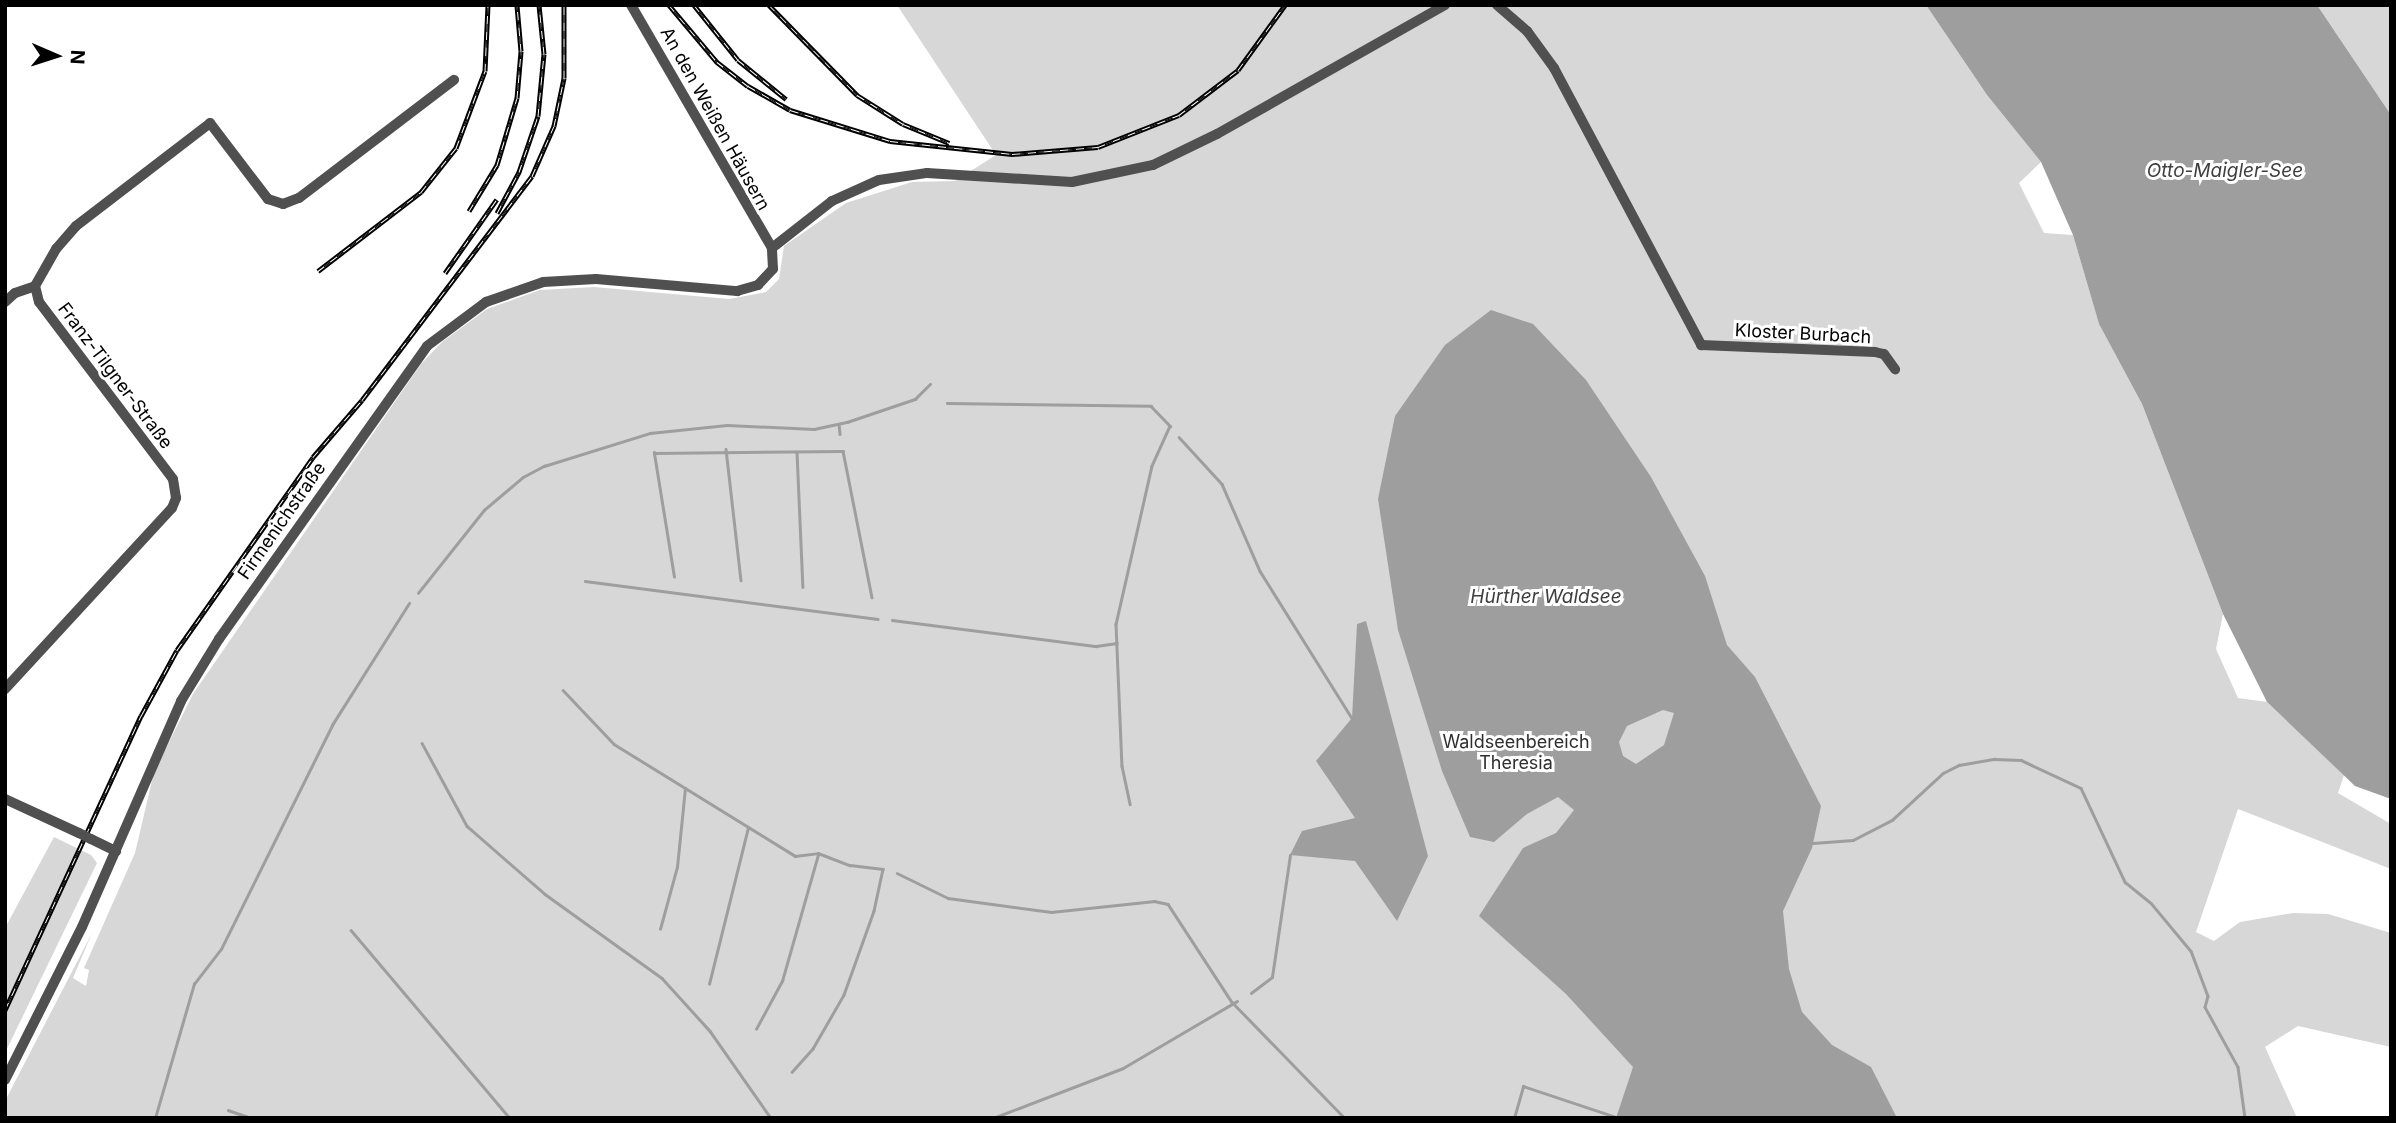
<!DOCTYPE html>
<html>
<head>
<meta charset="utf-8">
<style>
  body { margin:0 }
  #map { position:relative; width:2396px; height:1123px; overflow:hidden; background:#fff; font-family:Inter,sans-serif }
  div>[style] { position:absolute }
  .green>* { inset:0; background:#d7d7d7 }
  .water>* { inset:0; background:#9e9e9e }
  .stream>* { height:2.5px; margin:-1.25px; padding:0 1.25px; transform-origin:1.25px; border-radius:1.25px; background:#9e9e9e }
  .minor>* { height:10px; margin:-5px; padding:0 5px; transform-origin:5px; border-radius:5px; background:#505050 }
  .rail>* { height:5px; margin-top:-2.5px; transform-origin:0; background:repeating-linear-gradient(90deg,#fff 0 8px,#000 0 16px); box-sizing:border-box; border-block:2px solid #000 }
  .minor-bridge>* { height:10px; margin:-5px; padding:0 5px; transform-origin:5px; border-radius:5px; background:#505050 }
  span { translate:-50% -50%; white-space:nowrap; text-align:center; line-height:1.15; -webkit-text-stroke:6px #fff; paint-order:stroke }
  .street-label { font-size:18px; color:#000 }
  .park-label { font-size:18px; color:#2e2e2e }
  .water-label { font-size:19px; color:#3f3f3f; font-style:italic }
  .frame { position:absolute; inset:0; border:7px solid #000; pointer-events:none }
  .north { position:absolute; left:21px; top:21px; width:70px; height:70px; -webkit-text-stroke:5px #fff; paint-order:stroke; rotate:93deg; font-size:19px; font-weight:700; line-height:28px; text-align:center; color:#000 }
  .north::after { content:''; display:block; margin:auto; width:24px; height:32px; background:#000; clip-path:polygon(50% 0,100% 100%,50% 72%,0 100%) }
</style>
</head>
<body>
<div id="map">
  <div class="green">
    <div style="clip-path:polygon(897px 5px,1926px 5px,1987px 95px,2041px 162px,2019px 183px,2044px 233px,2073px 235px,2099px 324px,2142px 404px,2223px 614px,2216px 649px,2238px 698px,2267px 702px,2344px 775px,2338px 793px,2391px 824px,2391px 869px,2238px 809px,2196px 932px,2214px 941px,2240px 922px,2293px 913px,2328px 914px,2391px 933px,2391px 1047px,2298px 1026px,2265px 1047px,2297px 1118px,5px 1118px,5px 1101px,92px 933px,73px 978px,86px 986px,89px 970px,84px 968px,135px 853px,154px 772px,193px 694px,421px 364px,442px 342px,487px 309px,540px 290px,594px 287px,729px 299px,766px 292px,779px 279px,784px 246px,846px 203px,912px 182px,955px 181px,996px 155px)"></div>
    <div style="clip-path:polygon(2317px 5px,2391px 5px,2391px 115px,2331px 26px)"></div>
    <div style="clip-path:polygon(54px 837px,91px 855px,97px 863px,5px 1053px,5px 928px)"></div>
  </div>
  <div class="water">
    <div style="clip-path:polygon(1926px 5px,2317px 5px,2391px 115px,2391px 799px,2355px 786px,2267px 702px,2223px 614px,2142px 404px,2099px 324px,2073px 235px,2041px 162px,1987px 95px)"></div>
    <div style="clip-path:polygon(evenodd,1491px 310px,1533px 324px,1586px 380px,1651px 477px,1705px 576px,1727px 645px,1755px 677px,1821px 806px,1812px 848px,1783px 911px,1789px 969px,1802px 1012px,1832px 1045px,1871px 1067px,1897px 1118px,1616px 1118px,1633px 1067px,1566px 994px,1479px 916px,1523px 848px,1556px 833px,1574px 810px,1558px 797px,1527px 814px,1494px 842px,1470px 837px,1442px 771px,1398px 630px,1378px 499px,1395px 416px,1445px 345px,1491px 310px,1663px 710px,1674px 713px,1664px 745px,1636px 764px,1623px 756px,1619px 742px,1627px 726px,1663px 710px)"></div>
    <div style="clip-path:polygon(1366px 621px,1428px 856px,1397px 921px,1355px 861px,1290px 855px,1302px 831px,1355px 818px,1316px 761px,1352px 718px,1357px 624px)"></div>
  </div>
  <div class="stream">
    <div style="left:947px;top:403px;width:204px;rotate:0.8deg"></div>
    <div style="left:1151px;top:406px;width:28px;rotate:46deg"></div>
    <div style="left:1170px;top:426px;width:44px;rotate:114.2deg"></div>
    <div style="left:1152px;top:466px;width:162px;rotate:102.8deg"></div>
    <div style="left:1116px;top:624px;width:142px;rotate:87.6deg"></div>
    <div style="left:1122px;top:766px;width:39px;rotate:78deg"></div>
    <div style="left:839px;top:424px;width:10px;rotate:84deg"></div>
    <div style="left:1179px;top:437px;width:64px;rotate:47.5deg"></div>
    <div style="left:1222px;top:484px;width:95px;rotate:66.4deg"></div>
    <div style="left:1260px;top:571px;width:173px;rotate:58deg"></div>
    <div style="left:726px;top:449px;width:132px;rotate:83.5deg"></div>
    <div style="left:797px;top:452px;width:135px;rotate:87.5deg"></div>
    <div style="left:674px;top:577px;width:126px;rotate:-99.2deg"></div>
    <div style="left:654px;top:453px;width:189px;rotate:-0.6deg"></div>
    <div style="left:843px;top:451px;width:149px;rotate:78.8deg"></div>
    <div style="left:585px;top:581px;width:295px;rotate:7.4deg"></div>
    <div style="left:418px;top:593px;width:106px;rotate:-51.5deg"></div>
    <div style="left:484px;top:510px;width:51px;rotate:-40.2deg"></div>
    <div style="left:523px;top:477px;width:24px;rotate:-28deg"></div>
    <div style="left:544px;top:466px;width:111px;rotate:-17.3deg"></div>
    <div style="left:650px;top:433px;width:77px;rotate:-5.9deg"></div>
    <div style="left:727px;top:425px;width:87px;rotate:2.6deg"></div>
    <div style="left:814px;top:429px;width:34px;rotate:-12deg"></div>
    <div style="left:847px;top:422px;width:72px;rotate:-18.7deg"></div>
    <div style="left:915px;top:399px;width:21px;rotate:-45deg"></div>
    <div style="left:892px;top:620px;width:206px;rotate:7.3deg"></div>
    <div style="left:1096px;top:646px;width:21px;rotate:-8deg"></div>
    <div style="left:563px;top:690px;width:74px;rotate:46.6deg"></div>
    <div style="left:614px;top:744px;width:213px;rotate:31.7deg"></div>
    <div style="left:795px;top:856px;width:23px;rotate:-7deg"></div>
    <div style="left:818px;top:853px;width:34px;rotate:21deg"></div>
    <div style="left:850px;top:865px;width:33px;rotate:7deg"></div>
    <div style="left:883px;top:869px;width:43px;rotate:102.1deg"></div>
    <div style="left:874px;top:911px;width:89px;rotate:109.7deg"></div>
    <div style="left:844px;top:995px;width:62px;rotate:119.9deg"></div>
    <div style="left:813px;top:1049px;width:31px;rotate:132deg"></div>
    <div style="left:422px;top:743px;width:94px;rotate:61.5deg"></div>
    <div style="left:467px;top:826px;width:103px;rotate:41.1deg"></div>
    <div style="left:545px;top:894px;width:144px;rotate:35.7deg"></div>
    <div style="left:662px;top:978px;width:72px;rotate:47.8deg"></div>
    <div style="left:710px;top:1031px;width:106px;rotate:55deg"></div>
    <div style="left:1813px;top:843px;width:40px;rotate:-4.3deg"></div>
    <div style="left:1853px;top:840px;width:44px;rotate:-27.1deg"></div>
    <div style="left:1892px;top:820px;width:69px;rotate:-42.7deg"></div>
    <div style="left:1943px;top:773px;width:18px;rotate:-27deg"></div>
    <div style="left:1959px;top:765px;width:36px;rotate:-10deg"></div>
    <div style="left:1994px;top:759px;width:27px;rotate:2deg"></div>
    <div style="left:2021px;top:760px;width:66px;rotate:25deg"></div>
    <div style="left:2081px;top:788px;width:104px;rotate:64.9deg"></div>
    <div style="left:2125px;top:882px;width:33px;rotate:39deg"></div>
    <div style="left:2151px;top:903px;width:62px;rotate:50.2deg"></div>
    <div style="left:2191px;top:951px;width:48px;rotate:69.3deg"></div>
    <div style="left:2208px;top:996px;width:11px;rotate:105deg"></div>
    <div style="left:2205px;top:1007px;width:68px;rotate:61.2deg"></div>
    <div style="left:2238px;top:1067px;width:51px;rotate:82.2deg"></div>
    <div style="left:897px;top:873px;width:57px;rotate:26.1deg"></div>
    <div style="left:948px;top:898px;width:104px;rotate:7.7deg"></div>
    <div style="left:1051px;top:912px;width:104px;rotate:-6.1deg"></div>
    <div style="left:1154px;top:901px;width:14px;rotate:12deg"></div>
    <div style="left:1168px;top:904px;width:117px;rotate:56.9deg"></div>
    <div style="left:1232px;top:1002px;width:162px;rotate:45.8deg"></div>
    <div style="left:660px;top:929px;width:64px;rotate:-74.7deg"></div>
    <div style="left:677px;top:867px;width:79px;rotate:-84.2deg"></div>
    <div style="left:351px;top:930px;width:246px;rotate:49.8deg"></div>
    <div style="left:709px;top:984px;width:161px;rotate:-76deg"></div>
    <div style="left:1251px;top:993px;width:26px;rotate:-37deg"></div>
    <div style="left:1272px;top:977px;width:123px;rotate:-81.6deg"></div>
    <div style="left:756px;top:1029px;width:55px;rotate:-61.6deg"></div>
    <div style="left:782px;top:981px;width:131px;rotate:-74.1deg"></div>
    <div style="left:228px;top:1110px;width:24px;rotate:19deg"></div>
    <div style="left:155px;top:1118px;width:140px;rotate:-73.8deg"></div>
    <div style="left:194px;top:984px;width:44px;rotate:-52.4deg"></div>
    <div style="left:221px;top:949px;width:250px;rotate:-63.6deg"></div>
    <div style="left:332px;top:725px;width:144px;rotate:-57.7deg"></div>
    <div style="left:993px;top:1118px;width:139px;rotate:-21deg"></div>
    <div style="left:1123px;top:1068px;width:132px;rotate:-30.4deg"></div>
    <div style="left:1514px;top:1118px;width:33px;rotate:-74deg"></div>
    <div style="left:1523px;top:1086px;width:98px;rotate:18.4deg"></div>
  </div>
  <div class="minor">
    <div style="left:1497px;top:5px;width:40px;rotate:41deg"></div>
    <div style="left:1527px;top:31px;width:46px;rotate:53.9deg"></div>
    <div style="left:1554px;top:68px;width:314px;rotate:62deg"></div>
    <div style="left:1701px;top:345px;width:174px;rotate:2.3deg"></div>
    <div style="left:1875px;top:352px;width:9px;rotate:13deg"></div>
    <div style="left:1884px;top:354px;width:19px;rotate:54deg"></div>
    <div style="left:772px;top:248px;width:76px;rotate:-38.1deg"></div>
    <div style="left:832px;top:201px;width:51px;rotate:-24.1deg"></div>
    <div style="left:879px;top:180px;width:49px;rotate:-8.3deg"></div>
    <div style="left:927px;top:173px;width:145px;rotate:3.6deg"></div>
    <div style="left:1072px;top:182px;width:83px;rotate:-11.9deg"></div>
    <div style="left:1153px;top:165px;width:71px;rotate:-25.8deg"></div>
    <div style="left:1217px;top:134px;width:262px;rotate:-29.5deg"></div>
    <div style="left:5px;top:302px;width:13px;rotate:-42deg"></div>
    <div style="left:15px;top:293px;width:21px;rotate:-19deg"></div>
    <div style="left:5px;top:689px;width:246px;rotate:-47.3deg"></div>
    <div style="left:172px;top:508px;width:11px;rotate:-68deg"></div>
    <div style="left:176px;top:498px;width:19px;rotate:-99deg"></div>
    <div style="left:173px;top:479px;width:222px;rotate:-127.1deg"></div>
    <div style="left:39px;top:302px;width:16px;rotate:-104deg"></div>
    <div style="left:35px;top:286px;width:43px;rotate:-60.4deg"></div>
    <div style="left:56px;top:249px;width:30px;rotate:-49deg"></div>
    <div style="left:76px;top:226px;width:169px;rotate:-37.5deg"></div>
    <div style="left:210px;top:123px;width:96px;rotate:52.7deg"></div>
    <div style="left:268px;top:199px;width:16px;rotate:18deg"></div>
    <div style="left:283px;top:204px;width:17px;rotate:-21deg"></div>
    <div style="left:299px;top:198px;width:195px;rotate:-37.3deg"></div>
    <div style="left:5px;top:799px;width:81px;rotate:24.7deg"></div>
    <div style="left:91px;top:839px;width:28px;rotate:26deg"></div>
    <div style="left:5px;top:1080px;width:171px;rotate:-63.3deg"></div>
    <div style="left:82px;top:927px;width:247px;rotate:-66.3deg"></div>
    <div style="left:181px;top:701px;width:73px;rotate:-58.5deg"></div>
    <div style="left:219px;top:639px;width:359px;rotate:-54.6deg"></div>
    <div style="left:427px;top:346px;width:74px;rotate:-36.7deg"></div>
    <div style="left:486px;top:302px;width:60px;rotate:-19.3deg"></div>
    <div style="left:543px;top:282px;width:53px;rotate:-3.2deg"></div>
    <div style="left:596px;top:279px;width:142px;rotate:4.9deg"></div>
    <div style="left:737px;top:291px;width:22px;rotate:-16deg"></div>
    <div style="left:758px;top:285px;width:22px;rotate:-47deg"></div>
    <div style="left:773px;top:269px;width:21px;rotate:-93deg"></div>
    <div style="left:772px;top:248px;width:281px;rotate:-120.1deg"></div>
  </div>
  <div class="rail">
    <div style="left:669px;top:5px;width:75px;rotate:49.9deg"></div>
    <div style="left:717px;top:62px;width:39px;rotate:38deg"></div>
    <div style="left:748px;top:86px;width:48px;rotate:29.7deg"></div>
    <div style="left:790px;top:110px;width:105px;rotate:17.2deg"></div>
    <div style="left:890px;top:141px;width:123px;rotate:6.1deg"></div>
    <div style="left:1012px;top:154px;width:86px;rotate:-4.7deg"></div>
    <div style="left:1098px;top:147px;width:87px;rotate:-21.6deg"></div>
    <div style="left:1179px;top:115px;width:74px;rotate:-37.3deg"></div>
    <div style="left:1238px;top:70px;width:80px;rotate:-54.1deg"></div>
    <div style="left:694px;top:5px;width:70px;rotate:51.3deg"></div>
    <div style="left:738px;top:60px;width:62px;rotate:39.1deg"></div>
    <div style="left:769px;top:5px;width:126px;rotate:45.6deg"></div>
    <div style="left:857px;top:95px;width:54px;rotate:32.2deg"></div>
    <div style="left:903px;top:124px;width:50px;rotate:22.4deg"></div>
    <div style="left:469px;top:211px;width:54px;rotate:-58.7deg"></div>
    <div style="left:497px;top:165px;width:70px;rotate:-73.4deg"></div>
    <div style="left:517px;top:98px;width:47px;rotate:-85.1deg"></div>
    <div style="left:521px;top:51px;width:46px;rotate:-95deg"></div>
    <div style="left:497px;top:213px;width:47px;rotate:-61.8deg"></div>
    <div style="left:519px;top:172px;width:59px;rotate:-71.3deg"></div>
    <div style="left:538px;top:116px;width:62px;rotate:-84.5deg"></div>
    <div style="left:544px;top:54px;width:49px;rotate:-95.8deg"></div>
    <div style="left:318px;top:271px;width:130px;rotate:-37.5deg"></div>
    <div style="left:421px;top:192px;width:56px;rotate:-51.5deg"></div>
    <div style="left:456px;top:148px;width:82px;rotate:-69.4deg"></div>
    <div style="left:485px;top:71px;width:66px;rotate:-87.4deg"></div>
    <div style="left:445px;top:273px;width:90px;rotate:-54.9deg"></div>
    <div style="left:5px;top:1010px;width:324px;rotate:-65.2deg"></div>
    <div style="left:141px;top:716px;width:75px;rotate:-61.4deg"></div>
    <div style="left:177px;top:650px;width:236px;rotate:-54.8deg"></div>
    <div style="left:313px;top:457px;width:75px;rotate:-49.3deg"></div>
    <div style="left:362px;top:400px;width:281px;rotate:-52.8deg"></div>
    <div style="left:532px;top:176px;width:55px;rotate:-66.3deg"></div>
    <div style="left:554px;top:126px;width:49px;rotate:-78.2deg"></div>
    <div style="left:564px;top:78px;width:73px;rotate:-90deg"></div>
  </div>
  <div class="minor-bridge">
    <div style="left:79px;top:833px;width:13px;rotate:27deg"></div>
  </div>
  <div class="street-label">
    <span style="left:715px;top:119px;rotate:61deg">An den Weißen Häusern</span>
    <span style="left:1803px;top:334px;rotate:3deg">Kloster Burbach</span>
    <span style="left:115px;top:376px;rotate:53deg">Franz-Tilgner-Straße</span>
    <span style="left:282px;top:521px;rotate:-55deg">Firmenichstraße</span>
  </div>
  <div class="park-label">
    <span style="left:1516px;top:753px">Waldseenbereich<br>Theresia</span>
  </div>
  <div class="water-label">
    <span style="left:2225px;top:171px">Otto-Maigler-See</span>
    <span style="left:1546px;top:597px">Hürther Waldsee</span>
  </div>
  <div class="frame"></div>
  <div class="north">N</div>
</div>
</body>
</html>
